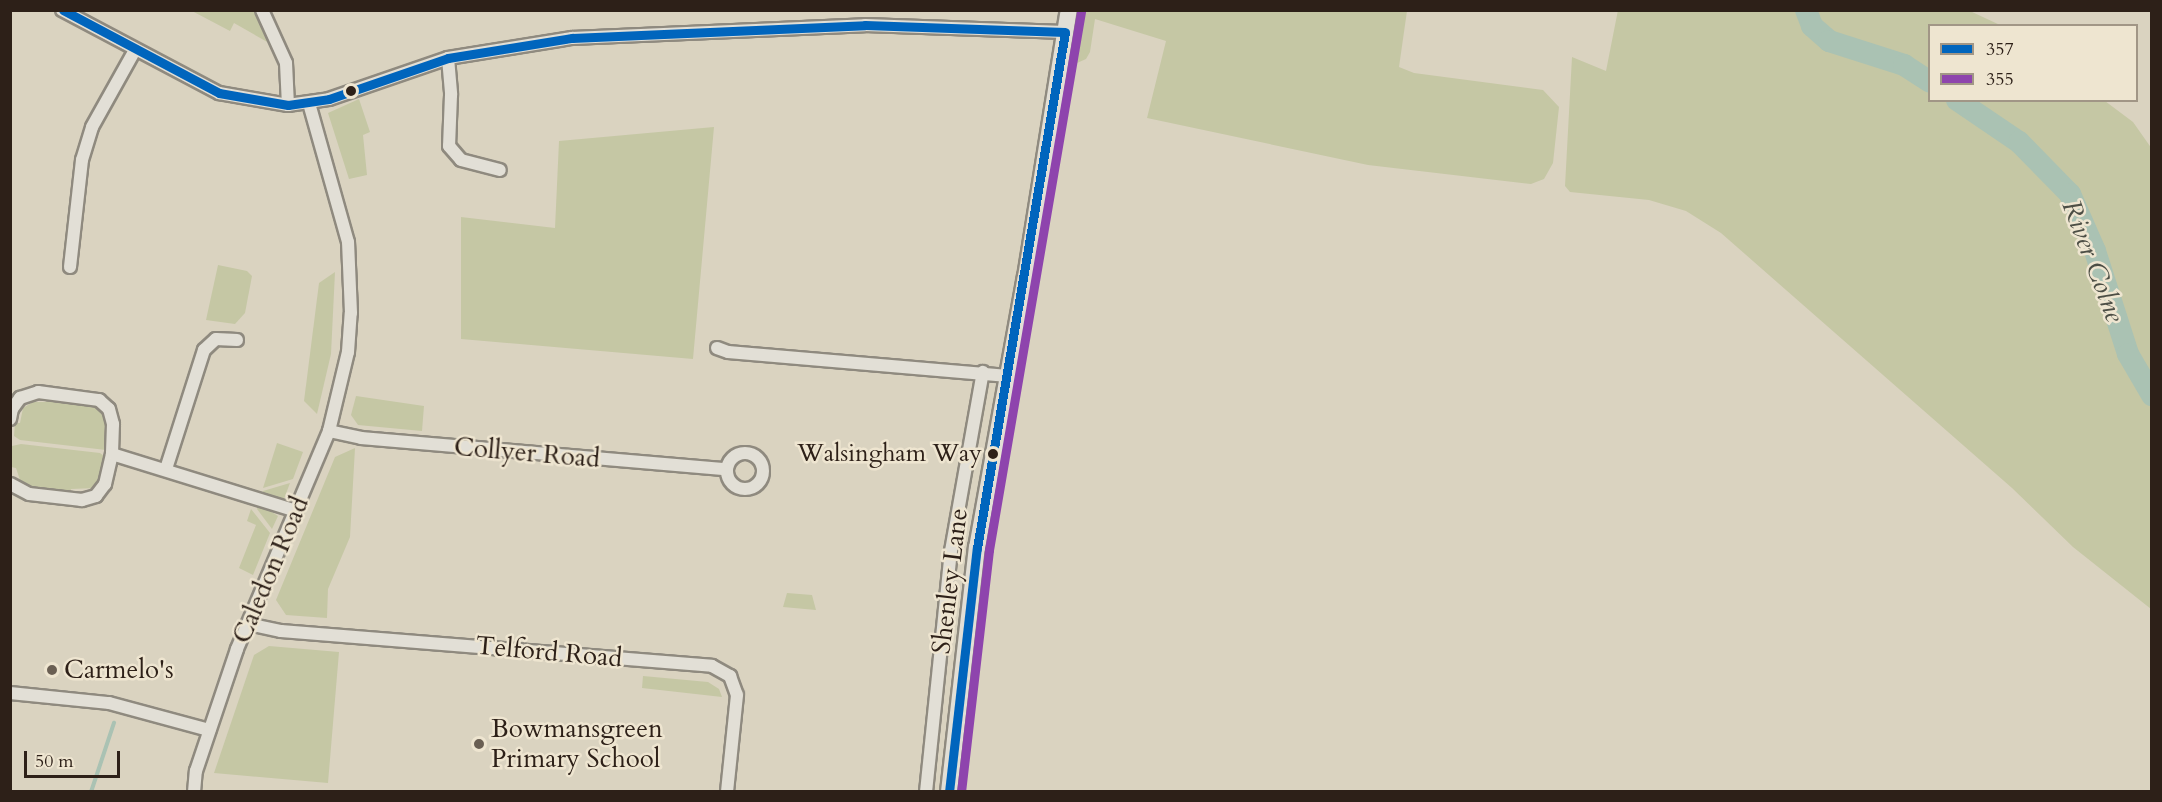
<!DOCTYPE html>
<html>
<head>
<meta charset="utf-8">
<style>
  body { margin:0 }
  #map { position:relative; width:2162px; height:802px; overflow:hidden; background:#dad3c0; font-family:Cardo,serif }
  div>[style] { position:absolute }
  .green>* { inset:0; background:#c5c7a4 }
  .stream>* { height:4px; margin:-2px; padding:0 2px; transform-origin:2px; border-radius:2px; background:#aac2b3 }
  .river>* { height:22px; margin:-11px; padding:0 11px; transform-origin:11px; border-radius:11px; background:#aac2b3 }
  .roads { filter:drop-shadow(2px 0 #8f8a7f) drop-shadow(-2px 0 #8f8a7f) drop-shadow(0 2px #8f8a7f) drop-shadow(0 -2px #8f8a7f) }
  .street>* { height:12px; margin:-6px; padding:0 6px; transform-origin:6px; border-radius:6px; background:#e2dfd6 }
  .street>.ring { margin:-6px; padding:0; box-sizing:content-box; background:none; border:12px solid #e2dfd6; border-radius:50% }
  .secondary>* { height:16px; margin:-8px; padding:0 8px; transform-origin:8px; border-radius:8px; background:#e2dfd6 }
  .bus-1>* { height:9px; margin:-4.5px; padding:0 4.5px; transform-origin:4.5px; border-radius:4.5px; background:#0065bd }
  .bus-2>* { height:9px; margin:-4.5px; padding:0 4.5px; transform-origin:4.5px; border-radius:4.5px; background:#8e44ad }
  .dots>* { width:16px; height:16px; translate:-50% -50%; box-sizing:border-box; border:3px solid #eee5d0; border-radius:50% }
  span { translate:-50% -50%; white-space:nowrap; text-align:center; line-height:1.15; -webkit-text-stroke:5px #eee5d0; paint-order:stroke }
  .bus-label { font-size:24px; color:#2d2018 }
  .right { translate:-100% -50%; text-align:right }
  .street-label { font-size:26px; color:#2d2018 }
  .poi-label { font-size:26px; color:#2d2018 }
  .left { translate:0 -50%; text-align:left }
  .water-label { font-size:27px; color:#4c4e45; font-style:italic }
  .frame { position:absolute; inset:0; border:12px solid #2d2018; pointer-events:none }
  .legend { position:absolute; left:1928px; top:24px; width:210px; height:78px; box-sizing:border-box; background:#eee5d0; border:2px solid #a19686; margin:0; padding:8px 10px; list-style:none; font-size:18px; color:#2d2018 }
  .legend li { display:flex; align-items:center; gap:12px; height:30px }
  .legend b { width:30px; border:2px solid #a19686 }
  .scale { position:absolute; left:24px; top:751px; width:96px; height:27px; box-sizing:border-box; border:3px solid #2d2018; border-top:0; padding-left:8px; font-size:18px; line-height:21px; white-space:nowrap; color:#2d2018; -webkit-text-stroke:4px #eee5d0; paint-order:stroke }
</style>
</head>
<body>
<div id="map">
  <div class="green">
    <div style="clip-path:polygon(1618px 10px,1970px 11px,2000px 25px,1930px 26px,1930px 100px,2105px 101px,2133px 122px,2152px 149px,2151px 609px,2073px 547px,2012px 488px,1721px 233px,1686px 211px,1649px 200px,1570px 192px,1565px 186px,1572px 57px,1606px 71px)"></div>
    <div style="clip-path:polygon(192px 11px,255px 11px,269px 43px,234px 23px,230px 31px)"></div>
    <div style="clip-path:polygon(1081px 11px,1407px 11px,1399px 67px,1414px 73px,1543px 90px,1559px 107px,1553px 163px,1544px 179px,1531px 184px,1368px 165px,1147px 118px,1166px 41px,1095px 19px,1090px 52px,1086px 59px,1077px 63px,1072px 58px)"></div>
    <div style="clip-path:polygon(359px 99px,370px 132px,363px 135px,367px 175px,349px 179px,328px 113px)"></div>
    <div style="clip-path:polygon(714px 127px,693px 359px,461px 339px,461px 217px,555px 228px,559px 141px)"></div>
    <div style="clip-path:polygon(218px 265px,247px 271px,252px 276px,245px 313px,235px 324px,206px 320px)"></div>
    <div style="clip-path:polygon(335px 272px,331px 354px,317px 414px,304px 401px,319px 283px)"></div>
    <div style="clip-path:polygon(356px 396px,424px 406px,422px 431px,358px 425px,351px 415px)"></div>
    <div style="clip-path:polygon(47px 398px,92px 403px,103px 410px,107px 420px,106px 450px,20px 440px,14px 436px,15px 423px,20px 423px,23px 408px,33px 402px,46px 402px)"></div>
    <div style="clip-path:polygon(277px 443px,303px 452px,293px 479px,263px 488px)"></div>
    <div style="clip-path:polygon(21px 444px,100px 453px,105px 457px,102px 479px,97px 488px,71px 489px,70px 493px,29px 489px,20px 480px,16px 468px,11px 467px,12px 446px)"></div>
    <div style="clip-path:polygon(355px 448px,350px 537px,328px 589px,327px 618px,286px 615px,276px 600px,335px 457px)"></div>
    <div style="clip-path:polygon(290px 483px,284px 499px,261px 495px,263px 491px)"></div>
    <div style="clip-path:polygon(258px 503px,278px 516px,272px 529px,257px 509px)"></div>
    <div style="clip-path:polygon(251px 509px,270px 533px,253px 575px,239px 568px,256px 525px,247px 521px)"></div>
    <div style="clip-path:polygon(787px 593px,812px 595px,816px 610px,783px 607px)"></div>
    <div style="clip-path:polygon(269px 646px,339px 652px,328px 783px,214px 773px,254px 655px)"></div>
    <div style="clip-path:polygon(643px 676px,708px 682px,719px 689px,722px 697px,642px 688px)"></div>
  </div>
  <div class="stream">
    <div style="left:91px;top:792px;width:73px;rotate:-71.6deg"></div>
  </div>
  <div class="river">
    <div style="left:1806px;top:10px;width:17px;rotate:69deg"></div>
    <div style="left:1812px;top:26px;width:23px;rotate:41deg"></div>
    <div style="left:1829px;top:41px;width:79px;rotate:17.7deg"></div>
    <div style="left:1904px;top:65px;width:31px;rotate:33deg"></div>
    <div style="left:1957px;top:100px;width:75px;rotate:34.1deg"></div>
    <div style="left:2019px;top:142px;width:73px;rotate:45.6deg"></div>
    <div style="left:2070px;top:194px;width:62px;rotate:66.3deg"></div>
    <div style="left:2095px;top:251px;width:108px;rotate:72.2deg"></div>
    <div style="left:2128px;top:354px;width:48px;rotate:59.7deg"></div>
  </div>
  <div class="roads">
    <div class="street">
      <div style="left:62px;top:10px;width:178px;rotate:27.9deg"></div>
      <div style="left:219px;top:93px;width:70px;rotate:9.9deg"></div>
      <div style="left:288px;top:105px;width:41px;rotate:-8.3deg"></div>
      <div style="left:329px;top:99px;width:126px;rotate:-19deg"></div>
      <div style="left:448px;top:58px;width:126px;rotate:-9.2deg"></div>
      <div style="left:572px;top:38px;width:293px;rotate:-2.5deg"></div>
      <div style="left:865px;top:25px;width:200px;rotate:2deg"></div>
      <div style="left:262px;top:10px;width:58px;rotate:65.6deg"></div>
      <div style="left:286px;top:63px;width:42px;rotate:87.3deg"></div>
      <div style="left:448px;top:58px;width:37px;rotate:85deg"></div>
      <div style="left:451px;top:95px;width:51px;rotate:92.2deg"></div>
      <div style="left:449px;top:146px;width:18px;rotate:49deg"></div>
      <div style="left:461px;top:160px;width:40px;rotate:14.4deg"></div>
      <div style="left:70px;top:267px;width:108px;rotate:-83.6deg"></div>
      <div style="left:82px;top:160px;width:34px;rotate:-73deg"></div>
      <div style="left:92px;top:127px;width:88px;rotate:-60.8deg"></div>
      <div style="left:717px;top:348px;width:12px;rotate:20deg"></div>
      <div style="left:728px;top:352px;width:281px;rotate:4.9deg"></div>
      <div style="left:10px;top:419px;width:10px;rotate:-79deg"></div>
      <div style="left:12px;top:409px;width:14px;rotate:-54deg"></div>
      <div style="left:20px;top:398px;width:19px;rotate:-18deg"></div>
      <div style="left:38px;top:392px;width:62px;rotate:7.5deg"></div>
      <div style="left:99px;top:400px;width:13px;rotate:42deg"></div>
      <div style="left:109px;top:409px;width:16px;rotate:75deg"></div>
      <div style="left:113px;top:424px;width:30px;rotate:92deg"></div>
      <div style="left:112px;top:454px;width:31px;rotate:103deg"></div>
      <div style="left:105px;top:484px;width:15px;rotate:127deg"></div>
      <div style="left:96px;top:496px;width:15px;rotate:164deg"></div>
      <div style="left:82px;top:500px;width:53px;rotate:-173.5deg"></div>
      <div style="left:29px;top:494px;width:21px;rotate:-152deg"></div>
      <div style="left:329px;top:431px;width:33px;rotate:12deg"></div>
      <div style="left:361px;top:438px;width:366px;rotate:4.9deg"></div>
      <div class="ring" style="left:727px;top:453px;width:24px;height:24px"></div>
      <div style="left:112px;top:454px;width:193px;rotate:17.2deg"></div>
      <div style="left:166px;top:469px;width:125px;rotate:-72.3deg"></div>
      <div style="left:204px;top:350px;width:16px;rotate:-43deg"></div>
      <div style="left:216px;top:339px;width:21px;rotate:3deg"></div>
      <div style="left:248px;top:624px;width:34px;rotate:12deg"></div>
      <div style="left:281px;top:631px;width:432px;rotate:4.6deg"></div>
      <div style="left:712px;top:666px;width:21px;rotate:29deg"></div>
      <div style="left:730px;top:676px;width:20px;rotate:70deg"></div>
      <div style="left:737px;top:695px;width:98px;rotate:95.9deg"></div>
      <div style="left:10px;top:693px;width:100px;rotate:5.8deg"></div>
      <div style="left:109px;top:703px;width:104px;rotate:15.1deg"></div>
      <div style="left:194px;top:792px;width:21px;rotate:-85deg"></div>
      <div style="left:196px;top:771px;width:129px;rotate:-71.4deg"></div>
      <div style="left:237px;top:649px;width:237px;rotate:-67.1deg"></div>
      <div style="left:329px;top:431px;width:81px;rotate:-76.5deg"></div>
      <div style="left:348px;top:352px;width:39px;rotate:-86deg"></div>
      <div style="left:351px;top:313px;width:71px;rotate:-92.4deg"></div>
      <div style="left:348px;top:242px;width:144px;rotate:-105.7deg"></div>
      <div style="left:926px;top:792px;width:242px;rotate:-84.1deg"></div>
      <div style="left:951px;top:551px;width:182px;rotate:-79.9deg"></div>
    </div>
    <div class="secondary">
      <div style="left:949px;top:792px;width:246px;rotate:-83.5deg"></div>
      <div style="left:977px;top:548px;width:275px;rotate:-79.8deg"></div>
      <div style="left:1026px;top:277px;width:270px;rotate:-80.9deg"></div>
    </div>
  </div>
  <div class="bus-1">
    <div style="left:63px;top:10px;width:177px;rotate:28deg"></div>
    <div style="left:219px;top:93px;width:70px;rotate:9.9deg"></div>
    <div style="left:288px;top:105px;width:41px;rotate:-8.3deg"></div>
    <div style="left:329px;top:99px;width:126px;rotate:-19deg"></div>
    <div style="left:448px;top:58px;width:126px;rotate:-9.2deg"></div>
    <div style="left:572px;top:38px;width:293px;rotate:-2.5deg"></div>
    <div style="left:865px;top:25px;width:200px;rotate:2deg"></div>
    <div style="left:949px;top:792px;width:246px;rotate:-83.5deg"></div>
    <div style="left:977px;top:548px;width:523px;rotate:-80.32deg"></div>
  </div>
  <div class="bus-2">
    <div style="left:961px;top:792px;width:244px;rotate:-83.4deg"></div>
    <div style="left:989px;top:550px;width:546px;rotate:-80.3deg"></div>
  </div>
  <div class="dots">
    <div style="left:351px;top:91px;background:#2d2018"></div>
    <div style="left:993px;top:454px;background:#2d2018"></div>
    <div style="left:52px;top:670px;background:#6a5f53"></div>
    <div style="left:479px;top:744px;background:#6a5f53"></div>
  </div>
  <div class="bus-label">
    <span class="right" style="left:982px;top:454px">Walsingham Way</span>
  </div>
  <div class="street-label">
    <span style="left:527px;top:453px;rotate:5deg">Collyer Road</span>
    <span style="left:271px;top:570px;rotate:-67deg">Caledon Road</span>
    <span style="left:950px;top:581px;rotate:-83deg">Shenley Lane</span>
    <span style="left:549px;top:652px;rotate:5deg">Telford Road</span>
  </div>
  <div class="poi-label">
    <span class="left" style="left:64px;top:670px">Carmelo's</span>
    <span class="left" style="left:491px;top:744px">Bowmansgreen<br>Primary School</span>
  </div>
  <div class="water-label">
    <span style="left:2093px;top:261px;rotate:69deg">River Colne</span>
  </div>
  <div class="frame"></div>
  <ul class="legend">
  <li><b style="height:8px;background:#0065bd"></b>357</li>
  <li><b style="height:8px;background:#8e44ad"></b>355</li>
  </ul>
  <div class="scale">50 m</div>
</div>
</body>
</html>
